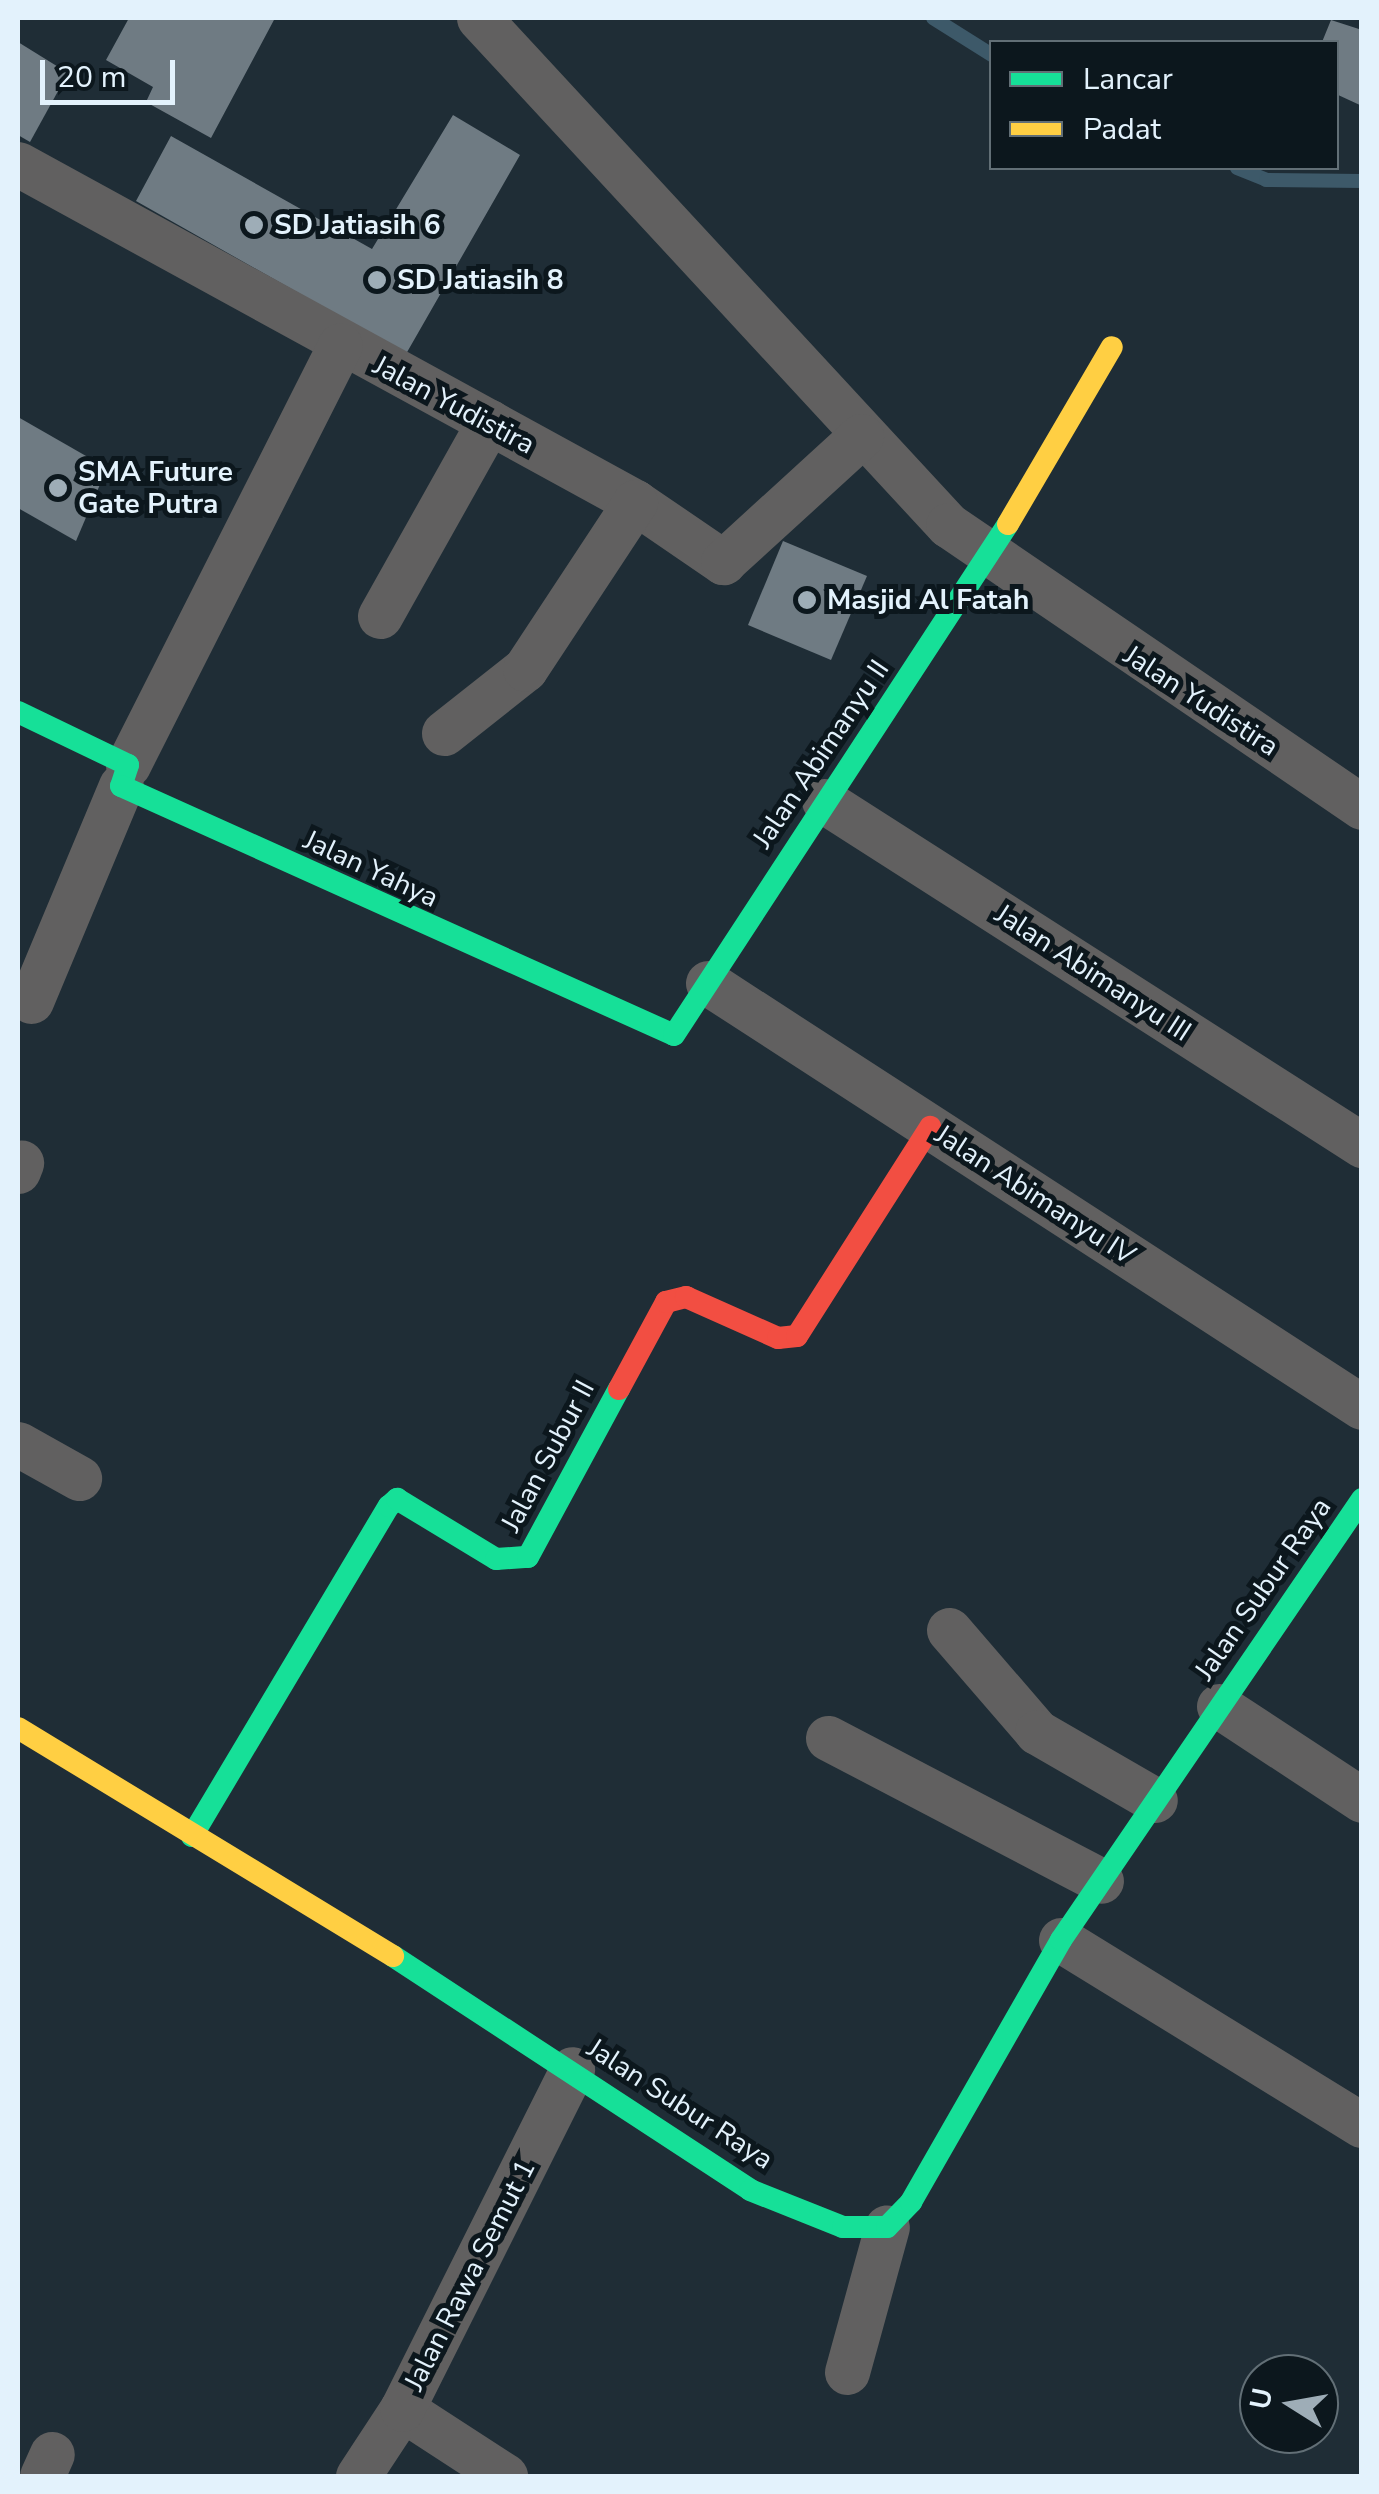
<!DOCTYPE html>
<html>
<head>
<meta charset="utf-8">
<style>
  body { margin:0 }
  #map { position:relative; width:1379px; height:2494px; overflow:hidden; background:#1f2d36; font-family:"Nunito Sans",sans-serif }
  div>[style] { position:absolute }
  .stream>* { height:14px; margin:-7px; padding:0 7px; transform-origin:7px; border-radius:7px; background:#3d5969 }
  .building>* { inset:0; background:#6f7b83 }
  .street>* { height:45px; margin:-22.5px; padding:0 22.5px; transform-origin:22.5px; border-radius:22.5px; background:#616060 }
  .fast>* { height:22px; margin:-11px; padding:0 11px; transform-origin:11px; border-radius:11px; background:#16e098 }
  .slow>* { height:22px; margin:-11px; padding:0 11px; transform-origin:11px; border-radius:11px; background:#ffcf43 }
  .jam>* { height:22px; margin:-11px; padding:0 11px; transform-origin:11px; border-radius:11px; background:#f24e42 }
  .dots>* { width:28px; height:28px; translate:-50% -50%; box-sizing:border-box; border:5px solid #0c171d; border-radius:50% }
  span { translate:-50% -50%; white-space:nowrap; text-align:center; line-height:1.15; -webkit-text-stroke:10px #0c171d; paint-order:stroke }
  .poi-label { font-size:28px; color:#e3f2fc; font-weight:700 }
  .left { translate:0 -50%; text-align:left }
  .street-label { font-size:28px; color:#e3f2fc }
  .frame { position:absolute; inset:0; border:20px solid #e3f2fc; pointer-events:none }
  .legend { position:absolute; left:989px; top:40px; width:350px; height:130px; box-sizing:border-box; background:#0c171d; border:2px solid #626f76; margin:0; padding:12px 18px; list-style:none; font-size:30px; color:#e3f2fc }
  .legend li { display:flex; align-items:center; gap:20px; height:50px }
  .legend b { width:50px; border:2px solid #626f76 }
  .north { position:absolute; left:1239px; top:2354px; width:100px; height:100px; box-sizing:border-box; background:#0c171d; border:2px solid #626f76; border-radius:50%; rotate:281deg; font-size:28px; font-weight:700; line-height:40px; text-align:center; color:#e3f2fc }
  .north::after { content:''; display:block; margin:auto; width:35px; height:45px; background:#9eadb7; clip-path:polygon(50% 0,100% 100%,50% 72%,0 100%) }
  .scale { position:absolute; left:40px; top:60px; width:135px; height:45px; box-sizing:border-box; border:5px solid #e3f2fc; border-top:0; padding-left:12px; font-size:30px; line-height:35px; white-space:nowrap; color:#e3f2fc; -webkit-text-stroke:8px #0c171d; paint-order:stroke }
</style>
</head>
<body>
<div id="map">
  <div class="stream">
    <div style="left:933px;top:18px;width:70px;rotate:32.1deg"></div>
    <div style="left:1237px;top:168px;width:31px;rotate:22deg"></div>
    <div style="left:1266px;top:180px;width:96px;rotate:0.6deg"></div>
  </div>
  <div class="building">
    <div style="clip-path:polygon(129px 18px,275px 18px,211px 138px,146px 102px,153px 87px,106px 60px)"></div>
    <div style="clip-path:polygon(1331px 20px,1362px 30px,1362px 106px,1336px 94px,1336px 42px,1322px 42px)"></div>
    <div style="clip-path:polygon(18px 42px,68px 73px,30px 142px,18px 135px)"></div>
    <div style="clip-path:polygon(453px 115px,520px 155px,406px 354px,136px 201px,171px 136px,372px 249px)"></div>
    <div style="clip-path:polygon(18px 417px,107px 468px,76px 541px,18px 508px)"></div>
    <div style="clip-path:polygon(783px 541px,867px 576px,831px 660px,748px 625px)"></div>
  </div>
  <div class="street">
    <div style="left:479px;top:18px;width:691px;rotate:47.23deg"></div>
    <div style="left:948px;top:525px;width:501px;rotate:34.26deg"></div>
    <div style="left:18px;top:164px;width:704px;rotate:28.71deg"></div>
    <div style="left:635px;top:502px;width:107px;rotate:34.3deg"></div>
    <div style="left:723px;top:562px;width:187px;rotate:-42.4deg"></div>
    <div style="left:380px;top:616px;width:223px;rotate:-60.7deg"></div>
    <div style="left:444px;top:733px;width:103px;rotate:-38.3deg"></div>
    <div style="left:525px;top:669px;width:200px;rotate:-56.6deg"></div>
    <div style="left:128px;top:765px;width:470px;rotate:-63.2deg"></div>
    <div style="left:824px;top:801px;width:639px;rotate:32.6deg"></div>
    <div style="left:708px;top:983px;width:779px;rotate:32.96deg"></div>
    <div style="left:31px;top:1001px;width:233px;rotate:-67.3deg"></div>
    <div style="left:18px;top:1171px;width:9px;rotate:-69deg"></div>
    <div style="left:18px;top:1444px;width:70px;rotate:29.1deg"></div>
    <div style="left:949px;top:1630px;width:135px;rotate:49.2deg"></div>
    <div style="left:1037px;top:1732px;width:136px;rotate:30deg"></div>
    <div style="left:1219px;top:1706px;width:171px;rotate:33.3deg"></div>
    <div style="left:828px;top:1738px;width:308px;rotate:27.6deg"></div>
    <div style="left:1061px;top:1940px;width:353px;rotate:31.6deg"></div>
    <div style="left:847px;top:2372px;width:150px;rotate:-74.6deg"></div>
    <div style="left:402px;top:2409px;width:123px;rotate:33deg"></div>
    <div style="left:42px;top:2476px;width:24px;rotate:-66deg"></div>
    <div style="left:358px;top:2476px;width:80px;rotate:-56.7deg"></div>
    <div style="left:402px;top:2409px;width:380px;rotate:-63.4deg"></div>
  </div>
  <div class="fast">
    <div style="left:18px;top:712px;width:122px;rotate:25.7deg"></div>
    <div style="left:128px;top:765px;width:22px;rotate:108deg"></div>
    <div style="left:121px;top:786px;width:606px;rotate:24.24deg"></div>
    <div style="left:674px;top:1035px;width:610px;rotate:-56.83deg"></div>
    <div style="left:192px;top:1836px;width:384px;rotate:-59.2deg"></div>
    <div style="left:389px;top:1506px;width:11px;rotate:-41deg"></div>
    <div style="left:397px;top:1499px;width:116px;rotate:31.2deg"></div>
    <div style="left:496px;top:1559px;width:32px;rotate:-4deg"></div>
    <div style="left:528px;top:1557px;width:191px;rotate:-61.6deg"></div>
    <div style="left:393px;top:1956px;width:427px;rotate:33.2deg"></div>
    <div style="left:750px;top:2190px;width:100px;rotate:21.7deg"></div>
    <div style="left:843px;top:2227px;width:44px"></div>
    <div style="left:887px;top:2227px;width:35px;rotate:-46deg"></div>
    <div style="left:911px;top:2202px;width:302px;rotate:-60.2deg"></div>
    <div style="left:1061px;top:1940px;width:534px;rotate:-55.68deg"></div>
  </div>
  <div class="slow">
    <div style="left:1008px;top:524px;width:205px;rotate:-59.6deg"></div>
    <div style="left:18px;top:1728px;width:439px;rotate:31.3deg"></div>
  </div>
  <div class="jam">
    <div style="left:619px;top:1389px;width:99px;rotate:-61.6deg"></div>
    <div style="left:666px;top:1302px;width:21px;rotate:-14deg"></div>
    <div style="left:686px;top:1297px;width:101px;rotate:24deg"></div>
    <div style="left:778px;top:1338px;width:19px;rotate:-6deg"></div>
    <div style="left:797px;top:1336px;width:248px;rotate:-57.5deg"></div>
  </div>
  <div class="dots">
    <div style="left:254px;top:225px;background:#9eadb7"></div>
    <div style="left:377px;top:280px;background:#9eadb7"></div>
    <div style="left:58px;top:488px;background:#9eadb7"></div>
    <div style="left:807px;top:600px;background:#9eadb7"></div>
  </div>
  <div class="poi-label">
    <span class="left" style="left:274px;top:225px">SD Jatiasih 6</span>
    <span class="left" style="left:397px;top:280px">SD Jatiasih 8</span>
    <span class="left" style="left:78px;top:488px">SMA Future<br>Gate Putra</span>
    <span class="left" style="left:827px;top:600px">Masjid Al Fatah</span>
  </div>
  <div class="street-label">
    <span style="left:454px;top:405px;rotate:28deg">Jalan Yudistira</span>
    <span style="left:1201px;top:701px;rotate:33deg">Jalan Yudistira</span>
    <span style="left:821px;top:754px;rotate:-56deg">Jalan Abimanyu II</span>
    <span style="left:371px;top:869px;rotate:25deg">Jalan Yahya</span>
    <span style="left:1093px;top:973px;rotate:33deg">Jalan Abimanyu III</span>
    <span style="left:1035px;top:1195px;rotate:33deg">Jalan Abimanyu IV</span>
    <span style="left:548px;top:1456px;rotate:-62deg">Jalan Subur II</span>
    <span style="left:1263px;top:1589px;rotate:-55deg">Jalan Subur Raya</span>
    <span style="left:680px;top:2104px;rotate:33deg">Jalan Subur Raya</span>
    <span style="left:470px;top:2275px;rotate:-63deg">Jalan Rawa Semut 1</span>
  </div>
  <div class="frame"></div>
  <ul class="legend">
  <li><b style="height:12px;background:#16e098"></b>Lancar</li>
  <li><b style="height:12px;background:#ffcf43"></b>Padat</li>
  </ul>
  <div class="north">U</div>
  <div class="scale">20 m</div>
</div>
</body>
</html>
